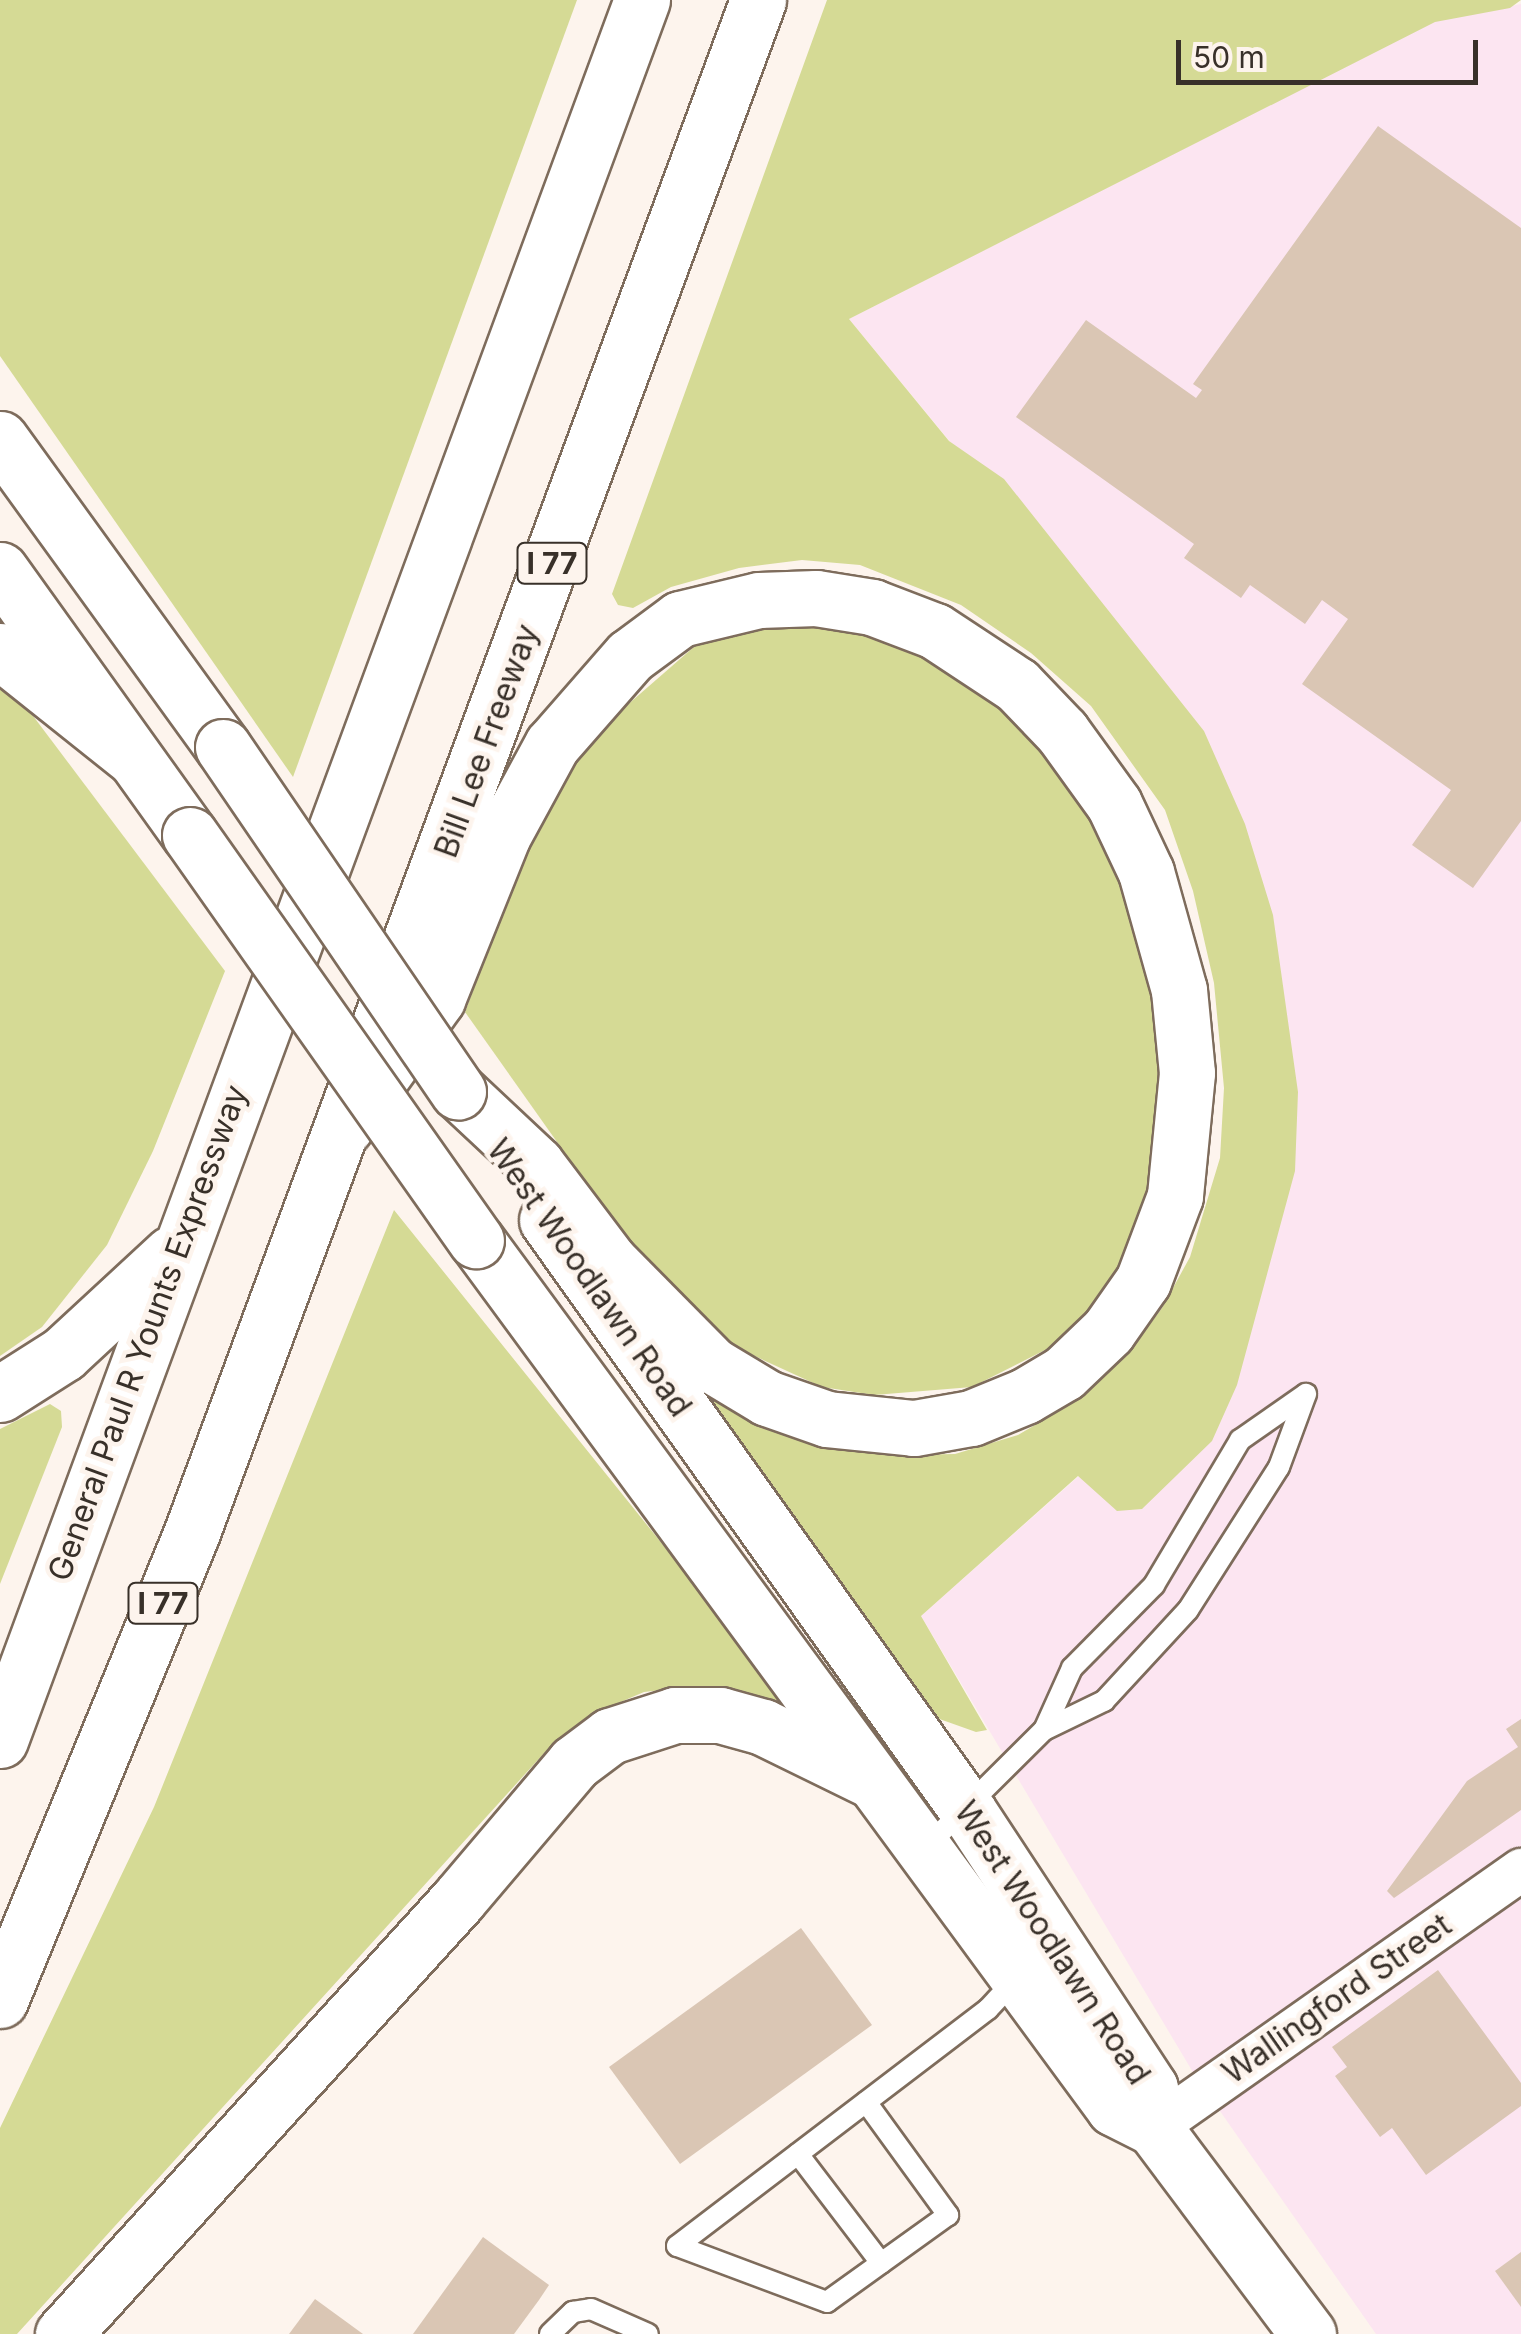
<!DOCTYPE html>
<html>
<head>
<meta charset="utf-8">
<style>
  body { margin:0 }
  #map { position:relative; width:1521px; height:2334px; overflow:hidden; background:#fdf4ed; font-family:Inter,sans-serif }
  div>[style] { position:absolute }
  .commercial>* { inset:0; background:#fce5f1 }
  .green>* { inset:0; background:#d5da95 }
  .building>* { inset:0; background:#dac6b4 }
  .roads { filter:drop-shadow(2px 0 #7e6c5c) drop-shadow(-2px 0 #7e6c5c) drop-shadow(0 2px #7e6c5c) drop-shadow(0 -2px #7e6c5c) }
  .lane>* { height:20px; margin:-10px; padding:0 10px; transform-origin:10px; border-radius:10px; background:#fff }
  .street>* { height:42px; margin:-21px; padding:0 21px; transform-origin:21px; border-radius:21px; background:#fff }
  .primary>* { height:55px; margin:-27.5px; padding:0 27.5px; transform-origin:27.5px; border-radius:27.5px; background:#fff }
  .highway>* { height:55px; margin:-27.5px; padding:0 27.5px; transform-origin:27.5px; border-radius:27.5px; background:#fff }
  .bridges { filter:drop-shadow(2px 0 #7e6c5c) drop-shadow(-2px 0 #7e6c5c) drop-shadow(0 2px #7e6c5c) drop-shadow(0 -2px #7e6c5c) }
  .primary-bridge>* { height:55px; margin:-27.5px; padding:0 27.5px; transform-origin:27.5px; border-radius:27.5px; background:#fff }
  .highway-bridge>* { height:55px; margin:-27.5px; padding:0 27.5px; transform-origin:27.5px; border-radius:27.5px; background:#fff }
  span { translate:-50% -50%; white-space:nowrap; text-align:center; line-height:1.15; -webkit-text-stroke:9px #fdf4ed; paint-order:stroke }
  .shield-label span { padding:2px 8px; background:#fdf4ed; border:2px solid; border-radius:8px; -webkit-text-stroke-width:0 }
  .shield-label { font-size:30px; color:#383029; font-weight:700 }
  .street-label { font-size:32px; color:#383029 }
  .scale { position:absolute; left:1176px; top:40px; width:302px; height:45px; box-sizing:border-box; border:5px solid #383029; border-top:0; padding-left:12px; font-size:30px; line-height:35px; white-space:nowrap; color:#383029; -webkit-text-stroke:8px #fdf4ed; paint-order:stroke }
</style>
</head>
<body>
<div id="map">
  <div class="commercial">
    <div style="clip-path:polygon(1521px 4px,1521px 2334px,1376px 2334px,1194px 2074px,921px 1616px,1140px 1422px,1285px 1160px,1124px 653px,849px 319px,1435px 21px)"></div>
  </div>
  <div class="green">
    <div style="clip-path:polygon(0 0,577px 0,293px 777px,0 356px)"></div>
    <div style="clip-path:polygon(827px 0,1521px 0,1510px 8px,1435px 22px,849px 319px,949px 441px,1004px 479px,1204px 731px,1245px 824px,1273px 915px,1298px 1092px,1295px 1171px,1237px 1385px,1212px 1441px,1142px 1509px,1117px 1511px,1078px 1476px,921px 1616px,987px 1730px,976px 1732px,931px 1716px,697px 1393px,709px 1382px,832px 1443px,903px 1455px,955px 1454px,1018px 1435px,1069px 1405px,1128px 1354px,1162px 1308px,1190px 1257px,1220px 1158px,1224px 1088px,1214px 983px,1193px 891px,1165px 810px,1091px 706px,1031px 653px,961px 605px,860px 565px,802px 560px,739px 568px,671px 587px,633px 608px,618px 605px,612px 594px)"></div>
    <div style="clip-path:polygon(775px 621px,882px 630px,1008px 706px,1089px 802px,1141px 924px,1164px 1067px,1158px 1152px,1147px 1197px,1118px 1270px,1078px 1324px,1047px 1349px,972px 1387px,874px 1395px,822px 1387px,735px 1347px,637px 1255px,465px 1012px,527px 846px,571px 766px,602px 727px,695px 646px,716px 634px)"></div>
    <div style="clip-path:polygon(0 672px,225px 971px,153px 1151px,107px 1245px,42px 1327px,0 1356px)"></div>
    <div style="clip-path:polygon(394px 1210px,786px 1698px,777px 1709px,696px 1686px,644px 1692px,595px 1713px,546px 1751px,17px 2334px,0 2334px,0 2128px,154px 1807px)"></div>
    <div style="clip-path:polygon(50px 1404px,61px 1411px,62px 1427px,0 1584px,0 1429px)"></div>
  </div>
  <div class="building">
    <div style="clip-path:polygon(1378px 126px,1521px 228px,1521px 821px,1473px 888px,1412px 845px,1451px 790px,1302px 684px,1348px 619px,1322px 600px,1305px 624px,1250px 585px,1241px 598px,1184px 558px,1194px 544px,1016px 417px,1086px 320px,1196px 398px,1202px 390px,1193px 384px)"></div>
    <div style="clip-path:polygon(1521px 1719px,1521px 1810px,1394px 1898px,1387px 1891px,1467px 1781px,1518px 1747px,1506px 1729px)"></div>
    <div style="clip-path:polygon(801px 1928px,872px 2025px,680px 2164px,609px 2067px)"></div>
    <div style="clip-path:polygon(1438px 1970px,1521px 2083px,1521px 2106px,1426px 2175px,1392px 2128px,1380px 2137px,1335px 2076px,1347px 2067px,1332px 2047px)"></div>
    <div style="clip-path:polygon(483px 2237px,549px 2285px,539px 2300px,514px 2334px,413px 2334px)"></div>
    <div style="clip-path:polygon(1521px 2252px,1521px 2307px,1495px 2271px)"></div>
    <div style="clip-path:polygon(315px 2299px,363px 2334px,289px 2334px)"></div>
  </div>
  <div class="roads">
    <div class="lane">
      <div style="left:1044px;top:1730px;width:67px;rotate:-25.8deg"></div>
      <div style="left:1104px;top:1701px;width:124px;rotate:-47.3deg"></div>
      <div style="left:1188px;top:1610px;width:169px;rotate:-57.5deg"></div>
      <div style="left:1279px;top:1467px;width:78px;rotate:-69.7deg"></div>
      <div style="left:924px;top:1849px;width:169px;rotate:-44.8deg"></div>
      <div style="left:1044px;top:1730px;width:68px;rotate:-65.7deg"></div>
      <div style="left:1072px;top:1668px;width:117px;rotate:-45.3deg"></div>
      <div style="left:1154px;top:1585px;width:169px;rotate:-59.3deg"></div>
      <div style="left:1240px;top:1440px;width:80px;rotate:-34.9deg"></div>
      <div style="left:866px;top:2102px;width:140px;rotate:54deg"></div>
      <div style="left:948px;top:2215px;width:149px;rotate:144.3deg"></div>
      <div style="left:827px;top:2302px;width:160px;rotate:-159.5deg"></div>
      <div style="left:677px;top:2246px;width:391px;rotate:-37.3deg"></div>
      <div style="left:988px;top:2009px;width:40px;rotate:-47deg"></div>
      <div style="left:798px;top:2154px;width:137px;rotate:52.7deg"></div>
      <div style="left:550px;top:2334px;width:32px;rotate:-44deg"></div>
      <div style="left:573px;top:2312px;width:18px;rotate:-9deg"></div>
      <div style="left:591px;top:2309px;width:62px;rotate:23.7deg"></div>
    </div>
    <div class="street">
      <div style="left:1154px;top:2128px;width:449px;rotate:-35.1deg"></div>
    </div>
    <div class="primary">
      <div style="left:0;top:570px;width:326px;rotate:54.4deg"></div>
      <div style="left:547px;top:1220px;width:726px;rotate:54.54deg"></div>
      <div style="left:968px;top:1811px;width:331px;rotate:56.7deg"></div>
      <div style="left:1150px;top:2088px;width:40px;rotate:84.3deg"></div>
      <div style="left:476px;top:1240px;width:1077px;rotate:53.68deg"></div>
      <div style="left:1114px;top:2108px;width:45px;rotate:26.6deg"></div>
      <div style="left:1154px;top:2128px;width:257px;rotate:53.2deg"></div>
    </div>
    <div class="highway">
      <div style="left:0;top:439px;width:380px;rotate:54.1deg"></div>
      <div style="left:0;top:651px;width:170px;rotate:38.6deg"></div>
      <div style="left:345px;top:1127px;width:158px;rotate:-54.3deg"></div>
      <div style="left:437px;top:999px;width:175px;rotate:-68.1deg"></div>
      <div style="left:502px;top:837px;width:105px;rotate:-61.5deg"></div>
      <div style="left:552px;top:745px;width:118px;rotate:-48.8deg"></div>
      <div style="left:630px;top:656px;width:62px;rotate:-36.5deg"></div>
      <div style="left:680px;top:619px;width:81px;rotate:-13.5deg"></div>
      <div style="left:759px;top:600px;width:57px;rotate:-2deg"></div>
      <div style="left:816px;top:598px;width:57px;rotate:9.1deg"></div>
      <div style="left:872px;top:607px;width:67px;rotate:20.9deg"></div>
      <div style="left:935px;top:631px;width:98px;rotate:33.4deg"></div>
      <div style="left:1017px;top:685px;width:65px;rotate:46.2deg"></div>
      <div style="left:1062px;top:732px;width:89px;rotate:54.2deg"></div>
      <div style="left:1114px;top:804px;width:75px;rotate:64.8deg"></div>
      <div style="left:1146px;top:872px;width:123px;rotate:74.4deg"></div>
      <div style="left:1179px;top:990px;width:83px;rotate:84.5deg"></div>
      <div style="left:1187px;top:1073px;width:124px;rotate:95.6deg"></div>
      <div style="left:1175px;top:1196px;width:91px;rotate:110.6deg"></div>
      <div style="left:1143px;top:1281px;width:61px;rotate:125deg"></div>
      <div style="left:1108px;top:1331px;width:61px;rotate:136.3deg"></div>
      <div style="left:1064px;top:1373px;width:45px;rotate:149.5deg"></div>
      <div style="left:1025px;top:1396px;width:58px;rotate:157.8deg"></div>
      <div style="left:971px;top:1418px;width:58px;rotate:170deg"></div>
      <div style="left:914px;top:1428px;width:87px;rotate:-174.1deg"></div>
      <div style="left:827px;top:1419px;width:64px;rotate:-160.7deg"></div>
      <div style="left:767px;top:1398px;width:64px;rotate:-149deg"></div>
      <div style="left:712px;top:1365px;width:145px;rotate:-134.7deg"></div>
      <div style="left:610px;top:1262px;width:123px;rotate:-127.1deg"></div>
      <div style="left:536px;top:1164px;width:107px;rotate:-136.9deg"></div>
      <div style="left:0;top:1394px;width:75px;rotate:-32.4deg"></div>
      <div style="left:63px;top:1354px;width:147px;rotate:-42.8deg"></div>
      <div style="left:0;top:1740px;width:1855px;rotate:-69.75deg"></div>
      <div style="left:0;top:2000px;width:506px;rotate:-67.69deg"></div>
      <div style="left:192px;top:1532px;width:1633px;rotate:-69.72deg"></div>
      <div style="left:63px;top:2334px;width:587px;rotate:-47.69deg"></div>
      <div style="left:458px;top:1900px;width:180px;rotate:-49.7deg"></div>
      <div style="left:574px;top:1763px;width:45px;rotate:-36.9deg"></div>
      <div style="left:610px;top:1736px;width:68px;rotate:-17.9deg"></div>
      <div style="left:675px;top:1715px;width:45px"></div>
      <div style="left:720px;top:1715px;width:45px;rotate:15.6deg"></div>
      <div style="left:763px;top:1727px;width:116px;rotate:26.1deg"></div>
    </div>
  </div>
  <div class="bridges">
    <div class="primary-bridge">
      <div style="left:190px;top:835px;width:496px;rotate:54.8deg"></div>
    </div>
    <div class="highway-bridge">
      <div style="left:223px;top:747px;width:417px;rotate:55.7deg"></div>
    </div>
  </div>
  <div class="shield-label">
    <span style="left:552px;top:563px">I 77</span>
    <span style="left:163px;top:1603px">I 77</span>
  </div>
  <div class="street-label">
    <span style="left:487px;top:741px;rotate:-70deg">Bill Lee Freeway</span>
    <span style="left:589px;top:1278px;rotate:55deg">West Woodlawn Road</span>
    <span style="left:148px;top:1333px;rotate:-70deg">General Paul R Younts Expressway</span>
    <span style="left:1052px;top:1943px;rotate:57deg">West Woodlawn Road</span>
    <span style="left:1337px;top:1999px;rotate:-35deg">Wallingford Street</span>
  </div>
  <div class="scale">50 m</div>
</div>
</body>
</html>
